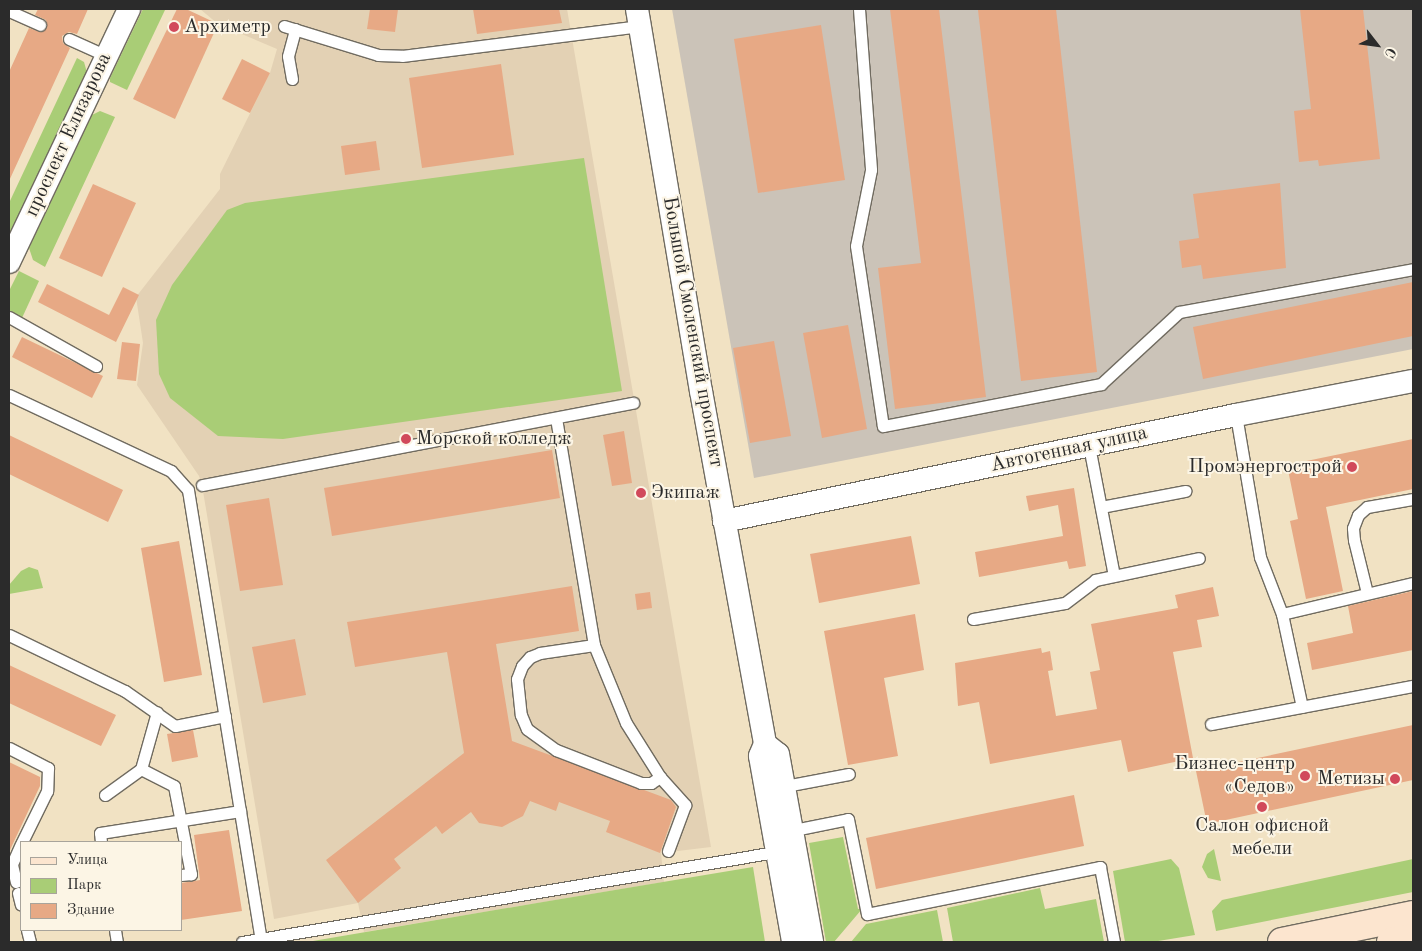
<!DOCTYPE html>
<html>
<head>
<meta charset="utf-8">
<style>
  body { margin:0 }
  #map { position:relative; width:1422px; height:951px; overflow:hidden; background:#f1e2c3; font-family:"Old Standard TT",serif }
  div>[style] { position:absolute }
  .built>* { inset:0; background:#e3d1b4 }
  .industrial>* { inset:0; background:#cbc3b8 }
  .green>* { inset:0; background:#a9cd76 }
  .building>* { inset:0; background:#e7a985 }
  .roads { filter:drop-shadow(1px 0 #706b60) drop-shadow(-1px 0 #706b60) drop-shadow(0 1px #706b60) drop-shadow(0 -1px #706b60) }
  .lane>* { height:11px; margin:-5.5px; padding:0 5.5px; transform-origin:5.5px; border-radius:5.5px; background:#fff }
  .street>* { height:22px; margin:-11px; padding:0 11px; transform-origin:11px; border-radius:11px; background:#fff }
  .secondary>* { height:28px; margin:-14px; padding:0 14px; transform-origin:14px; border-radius:14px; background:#fce5cf }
  .dots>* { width:14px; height:14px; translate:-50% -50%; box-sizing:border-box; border:2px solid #fcf5e5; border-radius:50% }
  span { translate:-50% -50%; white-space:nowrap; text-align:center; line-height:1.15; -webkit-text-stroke:4px #fcf5e5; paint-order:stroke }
  .poi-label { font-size:20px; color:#2b2b2b }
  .left { translate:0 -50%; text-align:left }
  .right { translate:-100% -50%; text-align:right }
  .street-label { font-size:20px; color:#2b2b2b }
  .frame { position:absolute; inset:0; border:10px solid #2b2b2b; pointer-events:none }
  .legend { position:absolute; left:20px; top:841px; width:162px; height:90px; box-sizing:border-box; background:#fcf5e5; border:1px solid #a8a49b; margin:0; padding:6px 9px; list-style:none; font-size:15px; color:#2b2b2b }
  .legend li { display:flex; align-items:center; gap:10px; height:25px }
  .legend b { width:25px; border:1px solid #a8a49b }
  .north { position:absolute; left:1352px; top:20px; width:50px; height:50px; -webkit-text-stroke:4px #fcf5e5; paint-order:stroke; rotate:120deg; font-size:14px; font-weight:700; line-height:20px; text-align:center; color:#2b2b2b }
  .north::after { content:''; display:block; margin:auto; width:18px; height:22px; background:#2b2b2b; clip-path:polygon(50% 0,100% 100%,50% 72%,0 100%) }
</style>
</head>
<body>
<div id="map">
  <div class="built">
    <div style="clip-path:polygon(200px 9px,567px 9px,711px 847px,661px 853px,664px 882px,364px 932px,358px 903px,274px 919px,202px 485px,199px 476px,137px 385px,143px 343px,136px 297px,220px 189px,220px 174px,270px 73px,277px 49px,218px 24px)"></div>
  </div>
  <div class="industrial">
    <div style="clip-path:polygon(672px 9px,1413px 9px,1413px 349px,754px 478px)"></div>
  </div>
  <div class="green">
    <div style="clip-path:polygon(143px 9px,165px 10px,127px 90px,110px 82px,110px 78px)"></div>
    <div style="clip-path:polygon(77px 58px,84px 62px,88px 76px,9px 242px,9px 203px)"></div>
    <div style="clip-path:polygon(100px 111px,115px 117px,45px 267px,33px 260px,29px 248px,92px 115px)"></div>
    <div style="clip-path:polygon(584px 158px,622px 391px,283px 439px,218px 436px,170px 398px,159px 374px,156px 320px,172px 285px,227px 210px,245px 203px)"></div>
    <div style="clip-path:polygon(19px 271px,39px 281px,22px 318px,9px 311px,9px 291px)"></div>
    <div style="clip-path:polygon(29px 567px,38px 570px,43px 588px,9px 594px,9px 585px,21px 571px)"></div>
    <div style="clip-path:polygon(843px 837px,858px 909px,862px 909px,834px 942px,826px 942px,809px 843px)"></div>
    <div style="clip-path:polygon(1214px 849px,1221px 881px,1208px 878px,1202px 867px,1207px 854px)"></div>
    <div style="clip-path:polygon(1171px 859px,1179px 868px,1195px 935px,1152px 942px,1125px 942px,1113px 871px)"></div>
    <div style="clip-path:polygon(1413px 859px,1413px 892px,1216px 931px,1212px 911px,1222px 900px)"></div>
    <div style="clip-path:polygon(753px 867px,765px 942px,307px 942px,537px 903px)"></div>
    <div style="clip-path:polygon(1040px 888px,1045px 909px,1096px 899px,1104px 942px,953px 942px,947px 908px)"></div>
    <div style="clip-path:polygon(937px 910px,943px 942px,851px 942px,866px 924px)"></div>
  </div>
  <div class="building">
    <div style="clip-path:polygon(38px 9px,88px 9px,77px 34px,69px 32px,62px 36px,63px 43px,70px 48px,9px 181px,9px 72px,29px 28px,40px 32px,47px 28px,46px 20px,35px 15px)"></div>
    <div style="clip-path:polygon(177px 9px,186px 9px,218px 24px,175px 119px,133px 99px)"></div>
    <div style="clip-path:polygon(370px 9px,398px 9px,395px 32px,367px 29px)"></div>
    <div style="clip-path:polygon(473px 9px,559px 9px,562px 23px,477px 34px)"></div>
    <div style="clip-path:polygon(890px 9px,939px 9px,986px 397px,895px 409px,878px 268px,921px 263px)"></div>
    <div style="clip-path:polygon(981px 9px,1056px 9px,1097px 372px,1021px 381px,978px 10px)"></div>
    <div style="clip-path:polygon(1300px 9px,1363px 9px,1380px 159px,1319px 166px,1318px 160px,1299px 162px,1294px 111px,1311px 109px)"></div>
    <div style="clip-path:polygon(821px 25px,845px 180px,758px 193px,734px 39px)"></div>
    <div style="clip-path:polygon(242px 59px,270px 73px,250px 113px,222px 99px)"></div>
    <div style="clip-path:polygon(501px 64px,514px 155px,422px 168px,409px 78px)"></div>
    <div style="clip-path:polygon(376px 141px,380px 170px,345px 175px,341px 146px)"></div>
    <div style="clip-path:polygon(1280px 183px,1286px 268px,1203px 279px,1201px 265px,1182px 268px,1179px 241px,1199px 238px,1193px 194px)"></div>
    <div style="clip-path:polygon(93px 184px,136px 203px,102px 277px,59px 258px)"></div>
    <div style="clip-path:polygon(1413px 282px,1413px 336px,1203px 379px,1193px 327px)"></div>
    <div style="clip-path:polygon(47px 284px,109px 315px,123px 287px,139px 295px,116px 342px,38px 302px)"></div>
    <div style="clip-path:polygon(848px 325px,867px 429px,822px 438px,803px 333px)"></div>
    <div style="clip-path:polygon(22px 337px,103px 376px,92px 398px,12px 357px)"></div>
    <div style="clip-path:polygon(774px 341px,791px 436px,750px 443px,733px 348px)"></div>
    <div style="clip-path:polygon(122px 342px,140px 344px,136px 381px,117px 379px)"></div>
    <div style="clip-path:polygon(624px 431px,632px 483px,612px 486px,603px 435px)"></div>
    <div style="clip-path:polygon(9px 435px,123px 490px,108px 522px,9px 474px)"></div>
    <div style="clip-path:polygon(1413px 439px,1413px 489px,1326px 507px,1343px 591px,1306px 599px,1290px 521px,1298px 519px,1287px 465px)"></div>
    <div style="clip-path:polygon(552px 450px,560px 498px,332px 536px,324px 488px)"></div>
    <div style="clip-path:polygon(1074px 488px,1086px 566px,1069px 569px,1067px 561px,979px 577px,975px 552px,1063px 536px,1058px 505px,1029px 511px,1026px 496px)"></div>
    <div style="clip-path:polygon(269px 498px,283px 585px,240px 591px,226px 505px)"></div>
    <div style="clip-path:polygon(911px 536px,920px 584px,819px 603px,810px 554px)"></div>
    <div style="clip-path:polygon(179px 541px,202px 675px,164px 682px,141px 548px)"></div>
    <div style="clip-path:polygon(572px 586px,579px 631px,496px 644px,512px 741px,671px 800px,676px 807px,660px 853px,606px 832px,610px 821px,559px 802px,556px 811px,530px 801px,523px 816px,502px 827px,479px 823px,471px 812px,442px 834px,436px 826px,394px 859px,401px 868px,358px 903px,326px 860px,464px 753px,447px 652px,355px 667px,347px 622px)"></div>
    <div style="clip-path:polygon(1213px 587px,1219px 616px,1197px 620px,1202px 647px,1173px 652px,1193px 758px,1128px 772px,1121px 740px,990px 764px,979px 702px,958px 706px,955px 663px,1041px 648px,1042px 653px,1050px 651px,1053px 670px,1048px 671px,1056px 716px,1097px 709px,1090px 672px,1100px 670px,1091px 624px,1178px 608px,1175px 595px)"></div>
    <div style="clip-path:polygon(1413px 591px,1413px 650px,1312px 670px,1307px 643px,1353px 633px,1348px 606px)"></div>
    <div style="clip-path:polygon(650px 592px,652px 608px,637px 610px,635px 594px)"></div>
    <div style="clip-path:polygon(915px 614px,924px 670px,884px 678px,898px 756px,848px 765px,824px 631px)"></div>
    <div style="clip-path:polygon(295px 639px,306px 695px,263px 703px,252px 647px)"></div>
    <div style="clip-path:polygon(9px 665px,116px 715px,101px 746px,9px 703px)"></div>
    <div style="clip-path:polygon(1413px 725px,1413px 780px,1207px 824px,1196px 771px)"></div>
    <div style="clip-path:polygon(193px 730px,198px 757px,172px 762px,167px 734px)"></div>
    <div style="clip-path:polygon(9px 762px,40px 777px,40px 786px,9px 852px)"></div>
    <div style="clip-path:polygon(1074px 795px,1084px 846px,876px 889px,866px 838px)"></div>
    <div style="clip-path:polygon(229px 830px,242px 911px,181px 920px,181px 883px,200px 880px,194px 835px)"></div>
  </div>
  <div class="roads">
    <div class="lane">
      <div style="left:859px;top:9px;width:161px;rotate:85.7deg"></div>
      <div style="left:871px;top:170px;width:77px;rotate:101.2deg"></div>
      <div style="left:856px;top:246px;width:182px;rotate:81.5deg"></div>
      <div style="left:883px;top:426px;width:222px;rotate:-10.9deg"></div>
      <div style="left:1101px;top:384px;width:106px;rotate:-42.7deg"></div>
      <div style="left:1179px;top:312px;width:238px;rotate:-10.4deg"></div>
      <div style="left:9px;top:11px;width:34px;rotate:24deg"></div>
      <div style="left:284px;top:26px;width:98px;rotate:17.1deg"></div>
      <div style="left:378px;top:55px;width:24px;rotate:2deg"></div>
      <div style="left:402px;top:56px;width:240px;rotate:-7.2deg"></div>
      <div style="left:69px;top:39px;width:42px;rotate:24.1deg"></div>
      <div style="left:292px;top:79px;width:23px;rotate:-100deg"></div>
      <div style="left:288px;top:56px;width:28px;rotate:-75deg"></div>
      <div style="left:9px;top:317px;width:100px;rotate:29.4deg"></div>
      <div style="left:9px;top:395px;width:179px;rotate:25.1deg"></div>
      <div style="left:171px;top:471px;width:25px;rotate:48deg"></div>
      <div style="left:188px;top:490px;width:455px;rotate:80.8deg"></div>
      <div style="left:1236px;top:415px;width:144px;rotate:80.4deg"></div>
      <div style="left:1260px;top:557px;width:61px;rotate:68.9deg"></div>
      <div style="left:1282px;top:614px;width:95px;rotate:77.9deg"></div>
      <div style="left:556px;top:418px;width:230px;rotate:80.5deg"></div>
      <div style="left:594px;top:645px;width:84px;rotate:67.7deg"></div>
      <div style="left:626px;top:723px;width:64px;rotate:57.8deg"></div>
      <div style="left:660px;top:777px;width:38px;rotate:48deg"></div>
      <div style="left:685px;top:805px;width:49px;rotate:110.3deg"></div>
      <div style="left:1089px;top:446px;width:132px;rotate:79.1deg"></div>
      <div style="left:202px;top:485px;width:439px;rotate:-10.8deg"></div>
      <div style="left:1101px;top:507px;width:86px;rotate:-10.8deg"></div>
      <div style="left:1367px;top:593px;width:55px;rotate:-103.8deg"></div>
      <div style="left:1354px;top:540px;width:12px;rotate:-95deg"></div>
      <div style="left:1353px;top:528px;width:14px;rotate:-69deg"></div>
      <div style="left:1358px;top:515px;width:12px;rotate:-42deg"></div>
      <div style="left:1367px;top:507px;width:47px;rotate:-9.9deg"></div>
      <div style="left:1282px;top:614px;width:135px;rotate:-13.3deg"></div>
      <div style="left:973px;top:619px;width:93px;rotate:-9.9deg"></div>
      <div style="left:1065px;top:603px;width:38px;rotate:-37deg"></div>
      <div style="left:1095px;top:580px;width:106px;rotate:-11.9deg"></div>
      <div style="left:9px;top:635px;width:129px;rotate:25.8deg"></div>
      <div style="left:125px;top:691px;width:61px;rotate:35deg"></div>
      <div style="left:175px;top:726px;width:51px;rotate:-11.3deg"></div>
      <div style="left:594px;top:645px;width:55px;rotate:171.6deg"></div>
      <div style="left:540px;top:653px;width:11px;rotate:158deg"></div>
      <div style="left:530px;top:657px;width:12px;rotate:132deg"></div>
      <div style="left:522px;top:666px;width:14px;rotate:111deg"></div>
      <div style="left:517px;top:679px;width:36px;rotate:84deg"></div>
      <div style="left:521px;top:715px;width:15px;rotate:67deg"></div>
      <div style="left:527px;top:729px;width:36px;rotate:36deg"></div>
      <div style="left:556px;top:750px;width:91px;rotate:21.2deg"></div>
      <div style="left:641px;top:783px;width:10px"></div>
      <div style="left:651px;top:783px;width:11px;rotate:-34deg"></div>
      <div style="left:1211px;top:724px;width:206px;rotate:-10.7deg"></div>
      <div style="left:9px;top:748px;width:44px;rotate:27.1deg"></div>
      <div style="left:48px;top:768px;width:23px;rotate:92deg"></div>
      <div style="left:47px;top:791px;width:57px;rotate:116.1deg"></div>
      <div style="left:141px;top:769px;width:37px;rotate:27deg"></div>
      <div style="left:174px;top:786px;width:90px;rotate:79.1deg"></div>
      <div style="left:191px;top:874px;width:10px;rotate:174deg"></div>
      <div style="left:780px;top:787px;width:70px;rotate:-10.7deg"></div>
      <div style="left:105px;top:795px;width:44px;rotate:-35.8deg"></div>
      <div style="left:141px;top:769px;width:59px;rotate:-74.3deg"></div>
      <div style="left:789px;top:831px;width:60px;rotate:-11.5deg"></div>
      <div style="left:848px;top:819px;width:97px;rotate:78.7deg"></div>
      <div style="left:867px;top:914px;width:238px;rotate:-11.4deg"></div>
      <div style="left:1100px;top:867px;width:76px;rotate:79.4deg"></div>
      <div style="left:101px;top:842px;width:9px;rotate:-96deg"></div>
      <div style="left:100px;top:833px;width:142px;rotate:-8.9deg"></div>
      <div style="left:16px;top:882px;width:18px;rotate:-103deg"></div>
      <div style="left:12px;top:864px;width:22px;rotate:-66deg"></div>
      <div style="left:18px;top:893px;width:12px;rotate:76deg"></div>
      <div style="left:27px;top:930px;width:12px;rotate:76deg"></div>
      <div style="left:115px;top:930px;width:12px;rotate:81deg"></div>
      <div style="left:242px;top:942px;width:547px;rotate:-9.58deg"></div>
    </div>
    <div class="street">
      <div style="left:637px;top:9px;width:387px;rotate:80.5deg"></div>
      <div style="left:701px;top:391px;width:359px;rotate:79.7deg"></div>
      <div style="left:765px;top:744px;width:13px;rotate:113deg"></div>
      <div style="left:760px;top:756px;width:189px;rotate:79.9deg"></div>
      <div style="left:9px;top:262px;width:280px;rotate:-64.6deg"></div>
      <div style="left:724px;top:521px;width:523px;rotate:-11.7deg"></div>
      <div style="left:1236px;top:415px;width:180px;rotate:-10.9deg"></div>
      <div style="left:765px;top:744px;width:16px;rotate:38deg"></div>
      <div style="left:778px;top:754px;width:191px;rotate:79.7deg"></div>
    </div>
    <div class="secondary">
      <div style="left:1282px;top:942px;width:134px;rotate:-11.6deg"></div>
      <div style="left:1391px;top:942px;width:22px;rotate:-10deg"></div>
    </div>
  </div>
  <div class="dots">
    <div style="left:174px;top:27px;background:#d1495b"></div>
    <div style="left:406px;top:439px;background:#d1495b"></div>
    <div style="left:1352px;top:467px;background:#d1495b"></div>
    <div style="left:641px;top:493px;background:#d1495b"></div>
    <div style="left:1305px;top:776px;background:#d1495b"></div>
    <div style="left:1395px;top:779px;background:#d1495b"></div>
    <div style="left:1262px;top:807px;background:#d1495b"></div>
  </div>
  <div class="poi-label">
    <span class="left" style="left:184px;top:27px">Архиметр</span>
    <span class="left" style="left:416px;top:439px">Морской колледж</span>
    <span class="right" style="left:1342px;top:467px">Промэнергострой</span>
    <span class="left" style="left:651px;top:493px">Экипаж</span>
    <span class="right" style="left:1295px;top:776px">Бизнес-центр<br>«Седов»</span>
    <span class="right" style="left:1385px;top:779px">Метизы</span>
    <span style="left:1262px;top:838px">Салон офисной<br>мебели</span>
  </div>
  <div class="street-label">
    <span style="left:69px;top:135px;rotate:-65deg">проспект Елизарова</span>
    <span style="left:692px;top:332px;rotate:80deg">Большой Смоленский проспект</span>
    <span style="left:1069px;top:450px;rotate:-12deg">Автогенная улица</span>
  </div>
  <div class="frame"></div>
  <ul class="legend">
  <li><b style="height:6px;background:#fce5cf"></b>Улица</li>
  <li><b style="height:14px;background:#a9cd76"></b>Парк</li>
  <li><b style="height:14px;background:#e7a985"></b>Здание</li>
  </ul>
  <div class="north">С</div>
</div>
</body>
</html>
